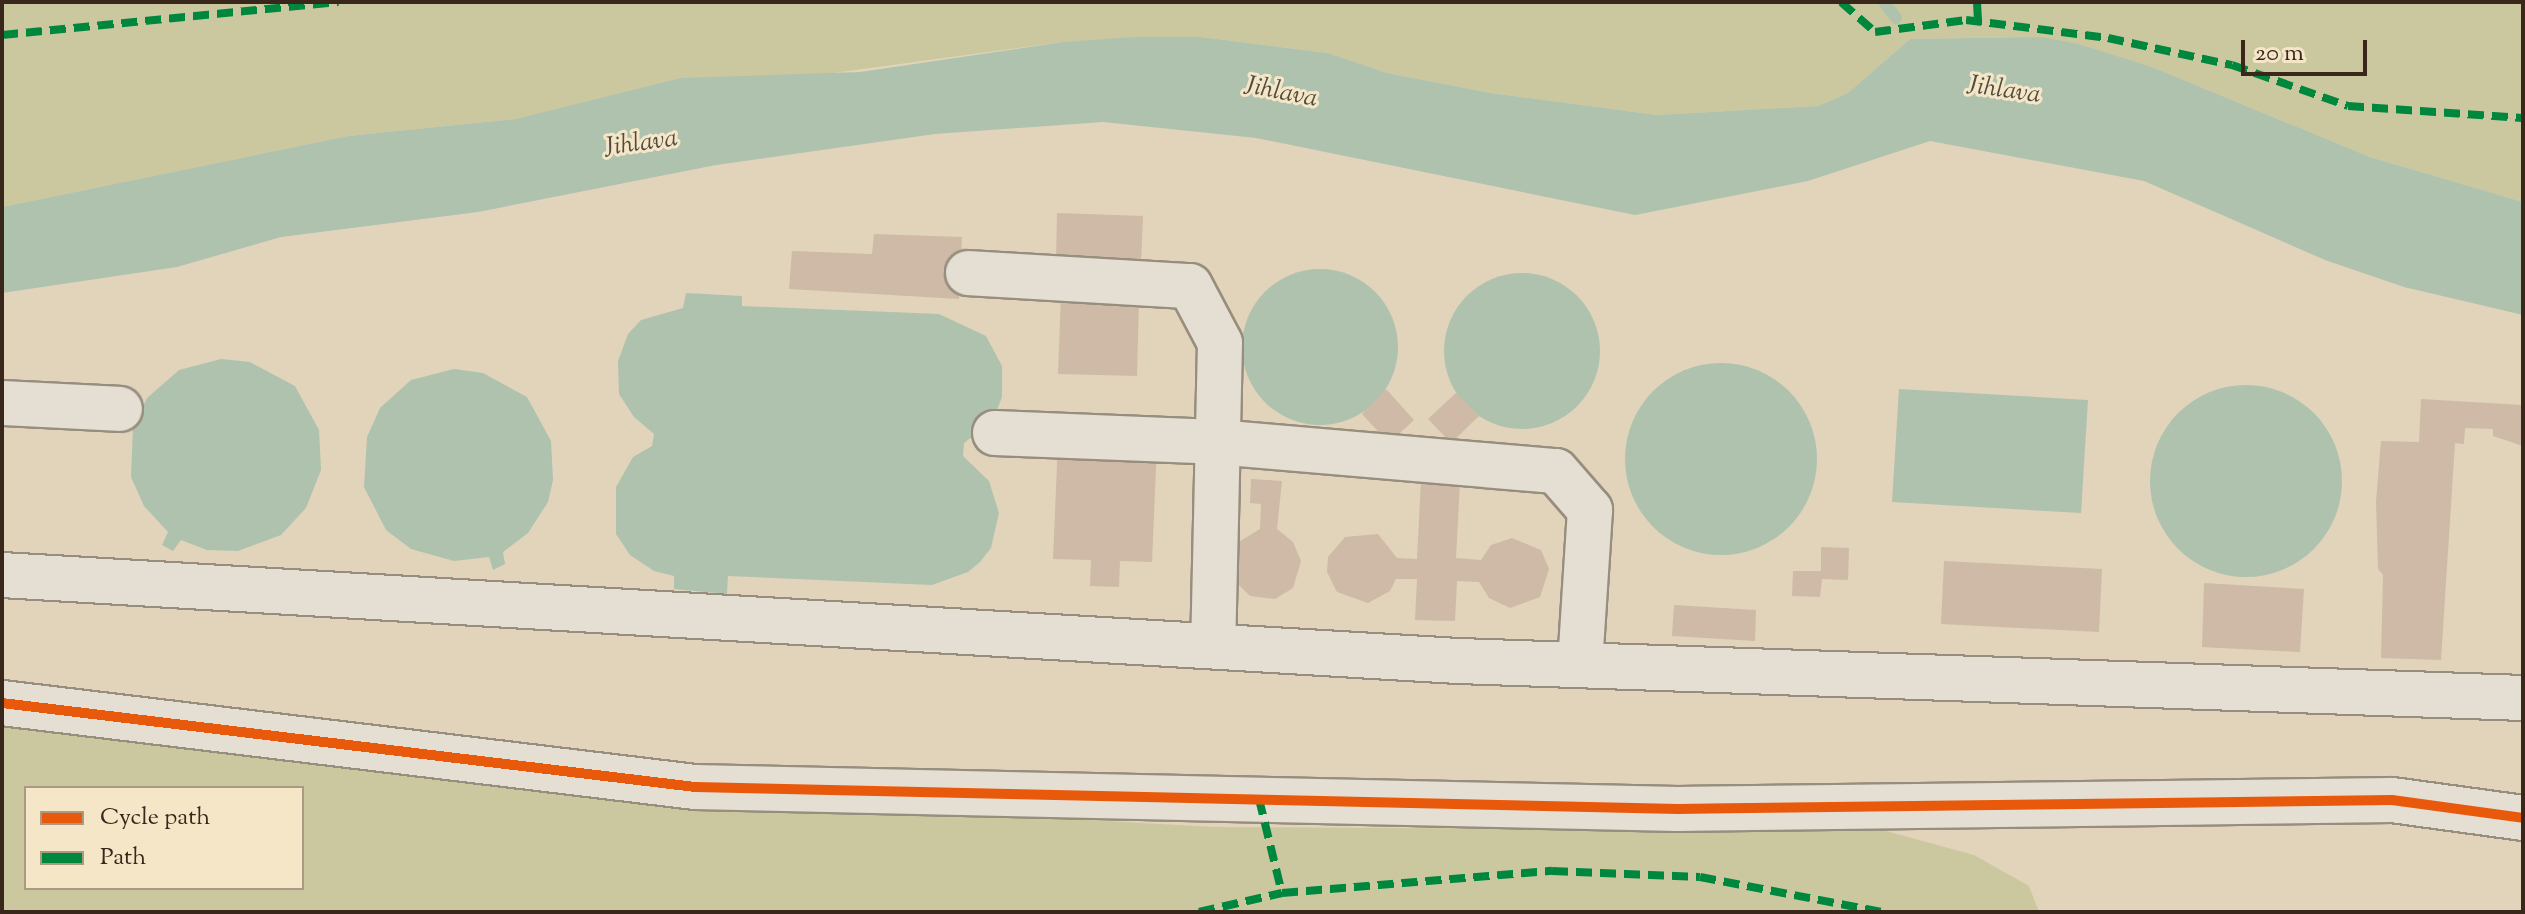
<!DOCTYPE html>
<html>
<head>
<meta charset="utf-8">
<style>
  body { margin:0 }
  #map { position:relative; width:2525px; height:914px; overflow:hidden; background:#e1d4ba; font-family:"Sorts Mill Goudy",serif }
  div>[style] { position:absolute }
  .green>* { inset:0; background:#cbc89f }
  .water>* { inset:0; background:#afc2ae }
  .round { border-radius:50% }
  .stream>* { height:12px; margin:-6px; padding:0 6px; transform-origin:6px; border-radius:6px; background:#afc2ae }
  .building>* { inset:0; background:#cebaa7 }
  .roads { filter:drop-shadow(2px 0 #978e7e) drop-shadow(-2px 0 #978e7e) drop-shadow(0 2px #978e7e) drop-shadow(0 -2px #978e7e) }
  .minor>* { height:44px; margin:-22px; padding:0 22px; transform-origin:22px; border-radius:22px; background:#e5dfd3 }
  .quiet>* { height:8px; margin-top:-4px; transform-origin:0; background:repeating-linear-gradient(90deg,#00873e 0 16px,transparent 0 24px) }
  .cycleway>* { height:10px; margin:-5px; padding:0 5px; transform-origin:5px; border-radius:5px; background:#e8590c }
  span { translate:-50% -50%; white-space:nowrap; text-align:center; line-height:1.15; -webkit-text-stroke:6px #f5e6c8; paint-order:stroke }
  .water-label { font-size:26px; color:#514c3f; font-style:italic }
  .frame { position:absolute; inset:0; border:4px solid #39271c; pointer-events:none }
  .legend { position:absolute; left:24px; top:786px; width:280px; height:104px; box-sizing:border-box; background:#f5e6c8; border:2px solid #aa9a83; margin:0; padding:10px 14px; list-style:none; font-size:24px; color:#39271c }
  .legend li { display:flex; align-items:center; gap:16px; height:40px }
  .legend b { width:40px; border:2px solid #aa9a83 }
  .scale { position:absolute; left:2241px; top:40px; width:126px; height:36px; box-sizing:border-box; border:4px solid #39271c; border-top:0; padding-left:10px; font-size:24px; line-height:28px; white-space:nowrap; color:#39271c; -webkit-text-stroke:6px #f5e6c8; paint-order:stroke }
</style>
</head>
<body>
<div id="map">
  <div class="green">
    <div style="clip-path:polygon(2px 2px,2523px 2px,2523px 202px,2370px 157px,2152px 67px,2041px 37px,1910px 39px,1848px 93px,1818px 106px,1657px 115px,1491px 93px,1387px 73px,1328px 53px,1201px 37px,1063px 42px,804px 77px,680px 78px,515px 119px,348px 136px,2px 207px)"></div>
    <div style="clip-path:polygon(evenodd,2px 721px,835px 806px,1214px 827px,1886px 831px,1974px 855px,2029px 886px,2039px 912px,2px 912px,2px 721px,26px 788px,302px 788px,302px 888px,26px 888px,26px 788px)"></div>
  </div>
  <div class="water">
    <div style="clip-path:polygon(1134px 37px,1201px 37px,1328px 53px,1387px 73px,1491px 93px,1657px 115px,1818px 106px,1848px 93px,1910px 39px,2041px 37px,2078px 44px,2152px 67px,2370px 157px,2523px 202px,2523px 315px,2404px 287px,2325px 260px,2144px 181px,1930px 141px,1808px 181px,1635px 215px,1256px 138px,1103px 122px,935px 134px,716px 165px,478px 212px,281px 237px,177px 267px,2px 293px,2px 207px,348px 136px,515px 119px,680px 78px,860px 72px,1063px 42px)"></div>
    <div class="round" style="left:1242px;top:269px;width:156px;height:156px"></div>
    <div class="round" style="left:1444px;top:273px;width:156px;height:156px"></div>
    <div style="clip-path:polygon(686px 293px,742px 296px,742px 306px,939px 314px,986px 336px,1002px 366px,1002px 397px,993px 420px,964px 443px,963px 456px,989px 481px,999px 513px,991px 548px,980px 562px,968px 572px,932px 585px,728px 576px,727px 594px,674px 589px,674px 576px,654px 571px,630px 555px,616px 534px,616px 487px,633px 457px,652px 446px,654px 434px,634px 417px,619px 394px,618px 361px,628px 334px,641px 320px,683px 308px)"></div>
    <div style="clip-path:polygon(221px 359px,250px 362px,295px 386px,319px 430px,321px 470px,306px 508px,281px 535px,238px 551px,207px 550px,181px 540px,173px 551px,162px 545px,168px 532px,144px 506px,131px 477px,133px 426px,147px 398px,179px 370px)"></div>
    <div class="round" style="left:1625px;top:363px;width:192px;height:192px"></div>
    <div style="clip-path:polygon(454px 369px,483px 373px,527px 397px,551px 441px,553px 480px,548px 502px,528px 533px,503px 552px,505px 564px,493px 570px,489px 557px,454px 561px,411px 549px,386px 530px,364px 487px,367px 437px,380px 408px,411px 380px)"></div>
    <div class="round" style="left:2150px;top:385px;width:192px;height:192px"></div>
    <div style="clip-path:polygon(1899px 389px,2088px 400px,2081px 513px,1892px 502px)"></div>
  </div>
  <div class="stream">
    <div style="left:1884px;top:2px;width:20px;rotate:53deg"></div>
  </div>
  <div class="building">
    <div style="clip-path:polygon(1057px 213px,1143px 216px,1141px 264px,1056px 261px)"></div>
    <div style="clip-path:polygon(874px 234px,962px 237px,959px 299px,789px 289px,792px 251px,872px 254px)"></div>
    <div style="clip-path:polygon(1061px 296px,1139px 299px,1137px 376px,1058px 374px)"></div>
    <div style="clip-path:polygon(1386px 389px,1414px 420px,1389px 443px,1362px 414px)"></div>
    <div style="clip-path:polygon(1456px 393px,1479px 416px,1451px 443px,1428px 419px)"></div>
    <div style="clip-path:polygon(2421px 399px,2523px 405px,2523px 446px,2493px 436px,2493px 429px,2465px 428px,2464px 444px,2455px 443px,2441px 660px,2381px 658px,2383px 575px,2378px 569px,2376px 501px,2381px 441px,2419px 442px)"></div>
    <div style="clip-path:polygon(1058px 441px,1157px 444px,1152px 562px,1120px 561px,1119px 587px,1090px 586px,1091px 560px,1053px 559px)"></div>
    <div style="clip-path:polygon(1251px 479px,1282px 481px,1277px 529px,1293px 542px,1301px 561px,1293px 588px,1275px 599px,1250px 596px,1236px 582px,1237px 543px,1260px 529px,1261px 504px,1250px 503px)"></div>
    <div style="clip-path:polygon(1421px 480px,1460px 482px,1456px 558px,1481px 560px,1491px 545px,1512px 538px,1541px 550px,1549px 569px,1540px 597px,1510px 608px,1489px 598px,1479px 582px,1457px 581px,1455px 621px,1415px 620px,1417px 579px,1396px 579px,1390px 591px,1368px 603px,1337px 592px,1327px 572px,1328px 557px,1345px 537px,1378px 534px,1397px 558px,1417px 559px)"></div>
    <div style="clip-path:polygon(1821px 547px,1849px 548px,1848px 580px,1822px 579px,1820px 597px,1792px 596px,1793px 571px,1821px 571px)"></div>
    <div style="clip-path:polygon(1944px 561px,2102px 569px,2099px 632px,1941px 624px)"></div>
    <div style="clip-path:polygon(2204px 583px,2304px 589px,2300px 652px,2202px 647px)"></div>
    <div style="clip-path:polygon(1674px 605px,1756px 610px,1755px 641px,1672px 636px)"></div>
  </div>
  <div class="roads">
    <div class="minor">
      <div style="left:968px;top:273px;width:222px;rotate:3.4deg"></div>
      <div style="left:1190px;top:286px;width:64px;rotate:62.2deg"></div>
      <div style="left:1220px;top:343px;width:301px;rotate:91.3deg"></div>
      <div style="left:2px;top:403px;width:118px;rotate:2.9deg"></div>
      <div style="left:995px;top:433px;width:221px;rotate:2.3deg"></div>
      <div style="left:1216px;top:442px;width:341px;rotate:4.9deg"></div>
      <div style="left:1556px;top:471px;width:52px;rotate:48.9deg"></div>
      <div style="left:1590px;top:510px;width:155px;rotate:93.7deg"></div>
      <div style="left:2px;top:575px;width:1460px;rotate:3.38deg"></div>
      <div style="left:1459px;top:661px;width:1065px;rotate:1.99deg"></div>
      <div style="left:2px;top:703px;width:698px;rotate:6.91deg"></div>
      <div style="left:695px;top:787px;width:983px;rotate:1.28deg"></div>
      <div style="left:1678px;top:809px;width:714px;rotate:-0.72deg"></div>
      <div style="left:2392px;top:800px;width:132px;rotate:7.8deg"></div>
    </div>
  </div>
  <div class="quiet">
    <div style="left:1841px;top:2px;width:45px;rotate:41.4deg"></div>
    <div style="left:1875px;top:32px;width:92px;rotate:-7.5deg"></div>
    <div style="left:1966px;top:20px;width:143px;rotate:7.2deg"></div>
    <div style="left:2108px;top:38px;width:127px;rotate:12.3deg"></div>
    <div style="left:2232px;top:65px;width:123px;rotate:19.5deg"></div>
    <div style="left:2348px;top:106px;width:175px;rotate:3.9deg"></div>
    <div style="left:1977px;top:2px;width:19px;rotate:87deg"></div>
    <div style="left:2px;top:35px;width:338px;rotate:-5.6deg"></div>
    <div style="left:1259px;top:799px;width:97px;rotate:76.3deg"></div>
    <div style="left:1199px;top:912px;width:85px;rotate:-12.9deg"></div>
    <div style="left:1282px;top:893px;width:271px;rotate:-4.7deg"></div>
    <div style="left:1552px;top:871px;width:148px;rotate:2.3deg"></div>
    <div style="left:1700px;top:877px;width:185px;rotate:10.9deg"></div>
  </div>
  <div class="cycleway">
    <div style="left:2px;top:703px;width:698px;rotate:6.91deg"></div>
    <div style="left:695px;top:787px;width:983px;rotate:1.28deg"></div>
    <div style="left:1678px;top:809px;width:714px;rotate:-0.72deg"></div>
    <div style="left:2392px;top:800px;width:132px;rotate:7.8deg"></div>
  </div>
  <div class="water-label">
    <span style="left:2004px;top:91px;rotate:8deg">Jihlava</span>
    <span style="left:1281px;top:93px;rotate:11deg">Jihlava</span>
    <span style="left:641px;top:144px;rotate:-8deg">Jihlava</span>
  </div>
  <div class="frame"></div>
  <ul class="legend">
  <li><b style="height:10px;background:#e8590c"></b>Cycle path</li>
  <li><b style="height:10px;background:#00873e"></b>Path</li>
  </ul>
  <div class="scale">20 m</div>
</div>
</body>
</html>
